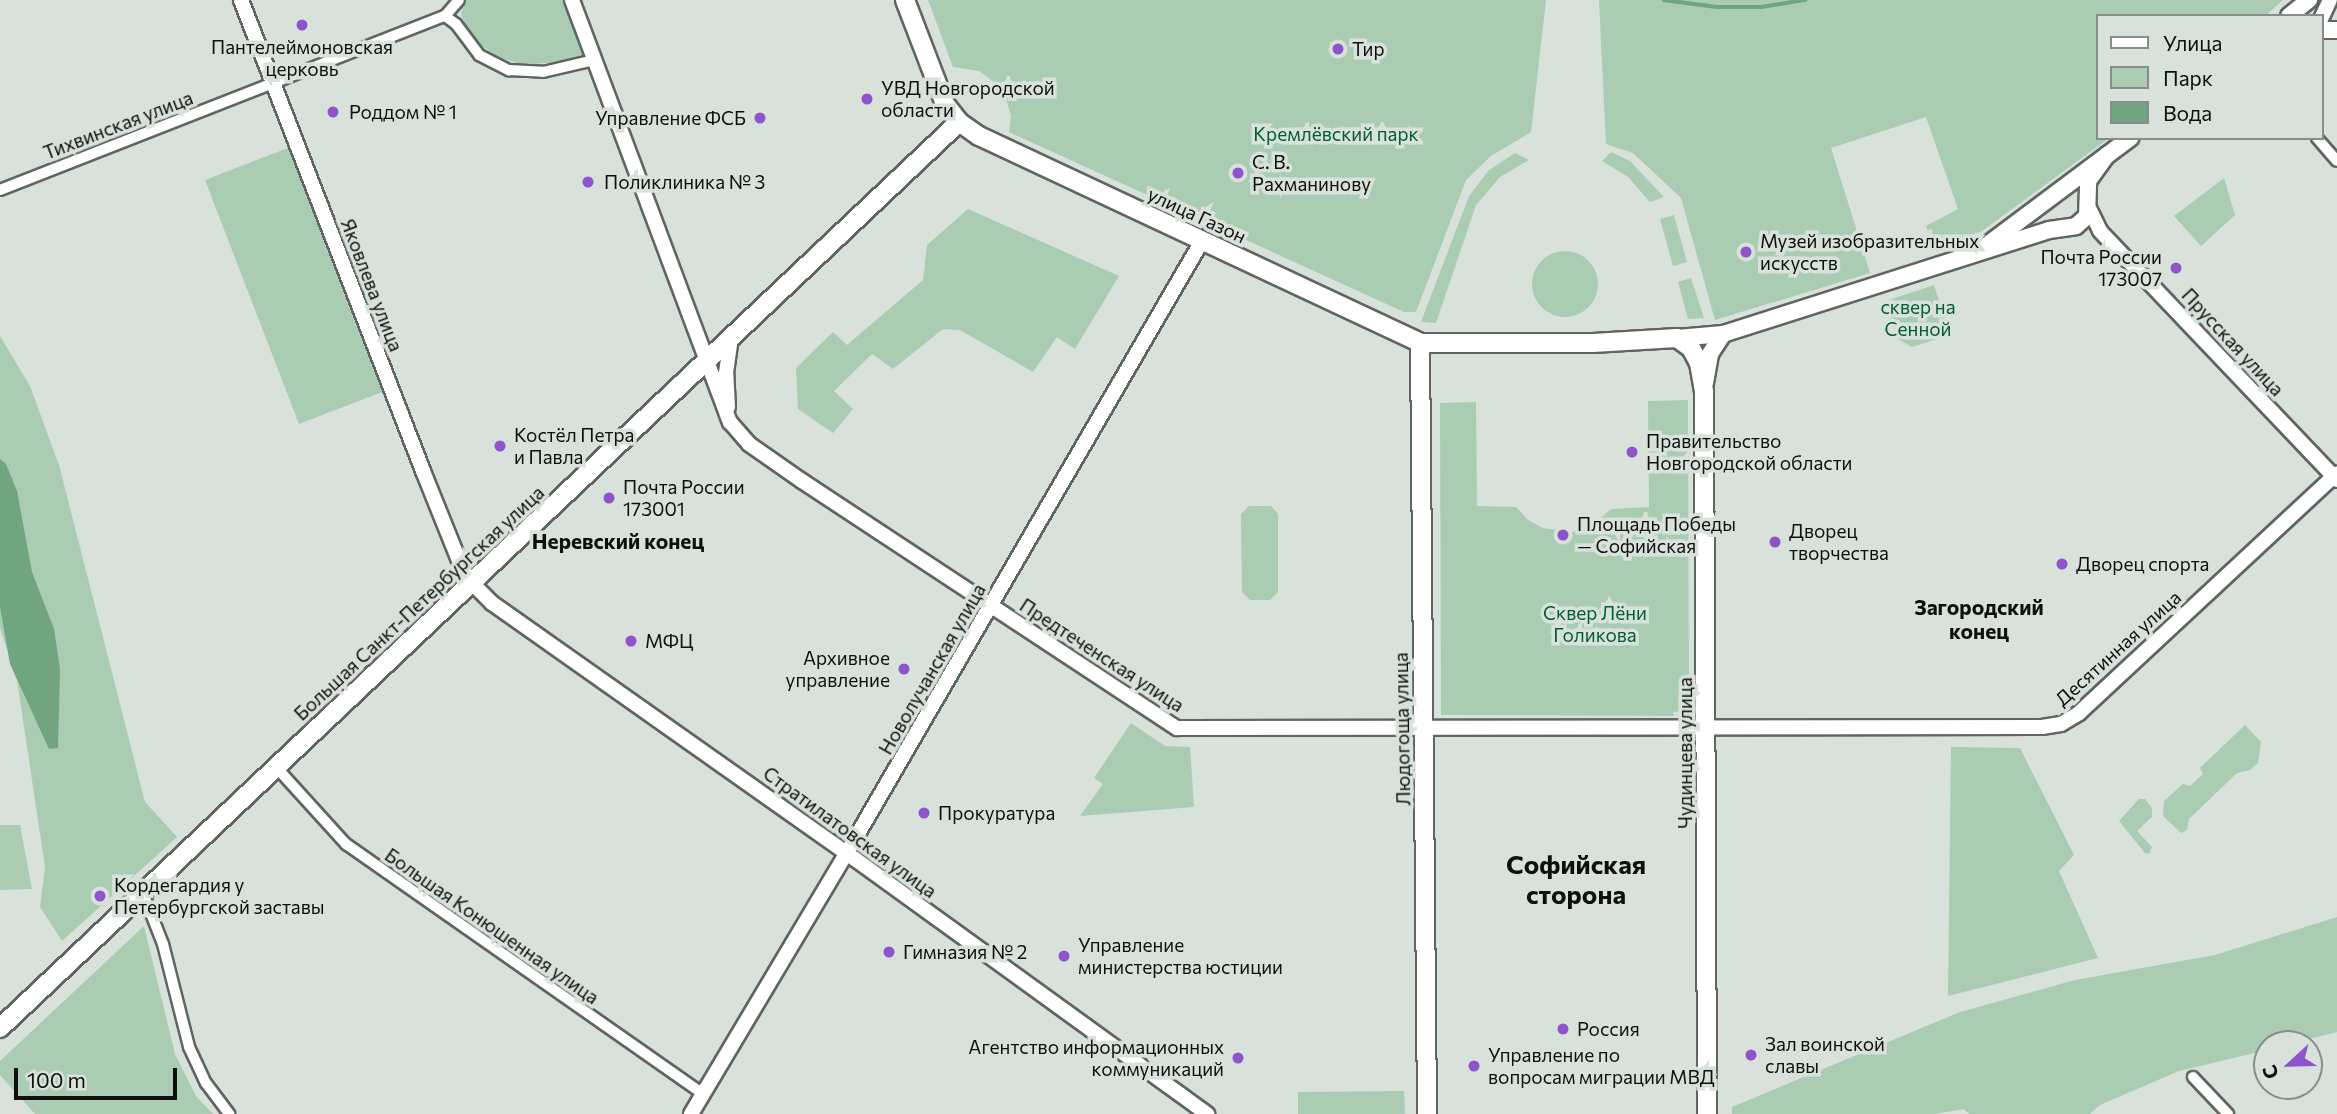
<!DOCTYPE html>
<html>
<head>
<meta charset="utf-8">
<style>
  body { margin:0 }
  #map { position:relative; width:2337px; height:1114px; overflow:hidden; background:#d9e1db; font-family:Commissioner,sans-serif }
  div>[style] { position:absolute }
  .green>* { inset:0; background:#a9ccb3 }
  .round { border-radius:50% }
  .water>* { inset:0; background:#70a57f }
  .stream>* { height:3.5px; margin:-1.75px; padding:0 1.75px; transform-origin:1.75px; border-radius:1.75px; background:#70a57f }
  .roads { filter:drop-shadow(2px 0 #5f6560) drop-shadow(-2px 0 #5f6560) drop-shadow(0 2px #5f6560) drop-shadow(0 -2px #5f6560) }
  .minor>* { height:10px; margin:-5px; padding:0 5px; transform-origin:5px; border-radius:5px; background:#fff }
  .tertiary>* { height:14px; margin:-7px; padding:0 7px; transform-origin:7px; border-radius:7px; background:#fff }
  .secondary>* { height:16px; margin:-8px; padding:0 8px; transform-origin:8px; border-radius:8px; background:#fff }
  .primary>* { height:18px; margin:-9px; padding:0 9px; transform-origin:9px; border-radius:9px; background:#fff }
  .dots>* { width:19px; height:19px; translate:-50% -50%; box-sizing:border-box; border:4px solid #d9e1db; border-radius:50% }
  span { translate:-50% -50%; white-space:nowrap; text-align:center; line-height:1.15; -webkit-text-stroke:7px #d9e1db; paint-order:stroke }
  .poi-label { font-size:19px; color:#0e100e }
  .left { translate:0 -50%; text-align:left }
  .right { translate:-100% -50%; text-align:right }
  .street-label { font-size:19px; color:#0e100e }
  .park-label { font-size:19px; color:#005f30 }
  .neighbourhood-label { font-size:21px; color:#0e100e; font-weight:700 }
  .district-label { font-size:26px; color:#0e100e; font-weight:700 }
  .legend { position:absolute; left:2096px; top:14px; width:228px; height:126px; box-sizing:border-box; background:#d9e1db; border:2px solid #888d89; margin:0; padding:9px 12px; list-style:none; font-size:21px; color:#0e100e }
  .legend li { display:flex; align-items:center; gap:14px; height:35px }
  .legend b { width:35px; border:2px solid #888d89 }
  .north { position:absolute; left:2253px; top:1030px; width:70px; height:70px; box-sizing:border-box; background:#d9e1db; border:2px solid #888d89; border-radius:50%; rotate:248deg; font-size:19px; font-weight:700; line-height:28px; text-align:center; color:#0e100e }
  .north::after { content:''; display:block; margin:auto; width:24px; height:32px; background:#8d54cb; clip-path:polygon(50% 0,100% 100%,50% 72%,0 100%) }
  .scale { position:absolute; left:14px; top:1068px; width:163px; height:32px; box-sizing:border-box; border:4px solid #0e100e; border-top:0; padding-left:9px; font-size:21px; line-height:24px; white-space:nowrap; color:#0e100e; -webkit-text-stroke:5px #d9e1db; paint-order:stroke }
</style>
</head>
<body>
<div id="map">
  <div class="green">
    <div style="clip-path:polygon(466px 0,562px 0,583px 56px,557px 62px,523px 65px,496px 56px,477px 42px,466px 27px,461px 14px)"></div>
    <div style="clip-path:polygon(928px 0,1546px 0,1531px 132px,1491px 156px,1466px 180px,1416px 312px,1404px 312px,1009px 132px,1011px 116px,1005px 95px,997px 84px,979px 71px,953px 67px)"></div>
    <div style="clip-path:polygon(1599px 0,2283px 0,2265px 16px,2097px 16px,2097px 138px,2109px 138px,1982px 231px,1940px 249px,1933px 246px,1926px 226px,1958px 209px,1926px 117px,1831px 148px,1870px 273px,1715px 320px,1681px 198px,1633px 153px,1606px 144px)"></div>
    <div style="clip-path:polygon(288px 148px,382px 392px,299px 424px,205px 180px)"></div>
    <div style="clip-path:polygon(1611px 152px,1630px 161px,1664px 197px,1650px 202px,1628px 177px,1602px 161px)"></div>
    <div style="clip-path:polygon(1515px 153px,1529px 160px,1500px 177px,1476px 205px,1436px 323px,1421px 322px,1469px 196px,1489px 170px)"></div>
    <div style="clip-path:polygon(2224px 178px,2235px 215px,2201px 246px,2174px 216px)"></div>
    <div style="clip-path:polygon(968px 209px,1119px 276px,1075px 349px,1057px 337px,1033px 372px,960px 330px,943px 329px,893px 369px,872px 354px,834px 391px,853px 409px,833px 433px,798px 409px,796px 368px,833px 332px,847px 345px,923px 280px,927px 245px)"></div>
    <div style="clip-path:polygon(1674px 215px,1687px 262px,1673px 266px,1660px 219px)"></div>
    <div class="round" style="left:1532px;top:251px;width:66px;height:66px"></div>
    <div style="clip-path:polygon(1691px 278px,1704px 318px,1688px 319px,1678px 282px)"></div>
    <div style="clip-path:polygon(1934px 285px,1947px 325px,1940px 338px,1912px 347px,1898px 339px,1886px 301px)"></div>
    <div style="clip-path:polygon(0 336px,30px 386px,59px 465px,145px 802px,177px 837px,62px 941px,40px 907px,45px 867px,17px 680px,0 628px)"></div>
    <div style="clip-path:polygon(1688px 400px,1689px 716px,1441px 715px,1440px 403px,1476px 402px,1477px 506px,1516px 507px,1528px 520px,1543px 528px,1573px 532px,1589px 528px,1611px 509px,1649px 507px,1648px 401px)"></div>
    <div style="clip-path:polygon(1249px 506px,1271px 506px,1278px 514px,1278px 592px,1270px 600px,1250px 600px,1242px 592px,1241px 514px)"></div>
    <div style="clip-path:polygon(1131px 723px,1165px 746px,1190px 747px,1194px 807px,1080px 816px,1103px 784px,1094px 778px)"></div>
    <div style="clip-path:polygon(2245px 725px,2261px 742px,2258px 763px,2250px 770px,2237px 773px,2189px 819px,2187px 830px,2181px 833px,2163px 816px,2164px 801px,2183px 784px,2190px 786px,2203px 774px,2200px 768px)"></div>
    <div style="clip-path:polygon(1951px 747px,2020px 748px,2074px 855px,2059px 871px,2098px 958px,1948px 996px)"></div>
    <div style="clip-path:polygon(2139px 799px,2145px 799px,2152px 808px,2152px 817px,2137px 831px,2152px 847px,2149px 854px,2145px 853px,2119px 821px)"></div>
    <div style="clip-path:polygon(0 825px,20px 825px,32px 889px,0 890px)"></div>
    <div style="clip-path:polygon(2337px 917px,2337px 1032px,2290px 1044px,2267px 1044px,2267px 1050px,2179px 1071px,2100px 1105px,2090px 1114px,1969px 1114px,1964px 1109px,1935px 1114px,1732px 1114px,1732px 1107px,1960px 1012px,2075px 980px,2215px 955px)"></div>
    <div style="clip-path:polygon(144px 926px,175px 1054px,196px 1096px,213px 1114px,35px 1114px,0 1075px,0 1061px)"></div>
    <div style="clip-path:polygon(1404px 1091px,1405px 1114px,1298px 1114px,1298px 1092px)"></div>
  </div>
  <div class="water">
    <div style="clip-path:polygon(0 459px,6px 464px,17px 491px,32px 572px,54px 629px,60px 669px,58px 748px,49px 749px,10px 664px,0 607px)"></div>
  </div>
  <div class="stream">
    <div style="left:1664px;top:0;width:53px;rotate:7.5deg"></div>
    <div style="left:1717px;top:7px;width:44px"></div>
    <div style="left:1761px;top:7px;width:45px;rotate:-9deg"></div>
  </div>
  <div class="roads">
    <div class="minor">
      <div style="left:445px;top:16px;width:14px;rotate:36deg"></div>
      <div style="left:456px;top:24px;width:39px;rotate:53deg"></div>
      <div style="left:479px;top:55px;width:34px;rotate:27deg"></div>
      <div style="left:509px;top:70px;width:34px;rotate:3deg"></div>
      <div style="left:543px;top:72px;width:52px;rotate:-13.2deg"></div>
      <div style="left:2317px;top:138px;width:30px;rotate:49deg"></div>
      <div style="left:0;top:190px;width:478px;rotate:-21.4deg"></div>
      <div style="left:445px;top:16px;width:21px;rotate:-49deg"></div>
      <div style="left:277px;top:768px;width:103px;rotate:47.8deg"></div>
      <div style="left:346px;top:844px;width:436px;rotate:35deg"></div>
      <div style="left:143px;top:893px;width:55px;rotate:68.6deg"></div>
      <div style="left:163px;top:944px;width:106px;rotate:75.8deg"></div>
      <div style="left:189px;top:1047px;width:40px;rotate:65deg"></div>
      <div style="left:206px;top:1083px;width:39px;rotate:53deg"></div>
      <div style="left:2193px;top:1077px;width:51px;rotate:46.6deg"></div>
    </div>
    <div class="tertiary">
      <div style="left:241px;top:0;width:505px;rotate:68.87deg"></div>
      <div style="left:423px;top:471px;width:105px;rotate:68.1deg"></div>
      <div style="left:462px;top:568px;width:17px;rotate:57deg"></div>
      <div style="left:471px;top:582px;width:30px;rotate:45deg"></div>
      <div style="left:492px;top:603px;width:444px;rotate:35.2deg"></div>
      <div style="left:855px;top:859px;width:435px;rotate:35.9deg"></div>
      <div style="left:572px;top:0;width:451px;rotate:69.5deg"></div>
      <div style="left:730px;top:422px;width:29px;rotate:49deg"></div>
      <div style="left:749px;top:444px;width:65px;rotate:34.9deg"></div>
      <div style="left:802px;top:481px;width:449px;rotate:33.4deg"></div>
      <div style="left:1177px;top:728px;width:865px;rotate:-0.07deg"></div>
      <div style="left:2042px;top:727px;width:19px;rotate:-9deg"></div>
      <div style="left:2061px;top:724px;width:21px;rotate:-31deg"></div>
      <div style="left:2079px;top:713px;width:352px;rotate:-42.9deg"></div>
      <div style="left:2321px;top:19px;width:21px;rotate:-65deg"></div>
      <div style="left:2089px;top:208px;width:25px;rotate:64deg"></div>
      <div style="left:2100px;top:231px;width:344px;rotate:46.4deg"></div>
      <div style="left:728px;top:407px;width:34px;rotate:-93deg"></div>
      <div style="left:726px;top:373px;width:34px;rotate:-82deg"></div>
      <div style="left:691px;top:1114px;width:314px;rotate:-59.2deg"></div>
      <div style="left:852px;top:844px;width:697px;rotate:-59.87deg"></div>
    </div>
    <div class="secondary">
      <div style="left:2289px;top:16px;width:26px;rotate:-39deg"></div>
      <div style="left:2321px;top:30px;width:16px"></div>
      <div style="left:1987px;top:245px;width:179px;rotate:-36.8deg"></div>
      <div style="left:1677px;top:338px;width:46px;rotate:-5deg"></div>
      <div style="left:1723px;top:334px;width:342px;rotate:-17.7deg"></div>
      <div style="left:2049px;top:230px;width:27px;rotate:-8deg"></div>
      <div style="left:2076px;top:226px;width:15px;rotate:-42deg"></div>
      <div style="left:2087px;top:216px;width:35px;rotate:-88deg"></div>
      <div style="left:2088px;top:181px;width:32px;rotate:-54deg"></div>
      <div style="left:1705px;top:383px;width:29px;rotate:-80deg"></div>
      <div style="left:1710px;top:354px;width:24px;rotate:-57deg"></div>
    </div>
    <div class="primary">
      <div style="left:905px;top:0;width:111px;rotate:69deg"></div>
      <div style="left:945px;top:104px;width:23px;rotate:52deg"></div>
      <div style="left:959px;top:122px;width:24px;rotate:35deg"></div>
      <div style="left:979px;top:136px;width:487px;rotate:25.1deg"></div>
      <div style="left:1420px;top:343px;width:173px"></div>
      <div style="left:1593px;top:343px;width:84px;rotate:-3.4deg"></div>
      <div style="left:1677px;top:338px;width:17px;rotate:36deg"></div>
      <div style="left:1691px;top:348px;width:17px;rotate:62deg"></div>
      <div style="left:1699px;top:363px;width:28px;rotate:80deg"></div>
      <div style="left:1704px;top:391px;width:723px;rotate:89.76deg"></div>
      <div style="left:1420px;top:343px;width:771px;rotate:89.48deg"></div>
      <div style="left:0;top:1028px;width:1319px;rotate:-43.37deg"></div>
    </div>
  </div>
  <div class="dots">
    <div style="left:302px;top:25px;background:#8d54cb"></div>
    <div style="left:1338px;top:49px;background:#8d54cb"></div>
    <div style="left:867px;top:99px;background:#8d54cb"></div>
    <div style="left:333px;top:112px;background:#8d54cb"></div>
    <div style="left:760px;top:118px;background:#8d54cb"></div>
    <div style="left:1238px;top:173px;background:#8d54cb"></div>
    <div style="left:588px;top:182px;background:#8d54cb"></div>
    <div style="left:1746px;top:252px;background:#8d54cb"></div>
    <div style="left:2176px;top:268px;background:#8d54cb"></div>
    <div style="left:500px;top:446px;background:#8d54cb"></div>
    <div style="left:1632px;top:452px;background:#8d54cb"></div>
    <div style="left:609px;top:498px;background:#8d54cb"></div>
    <div style="left:1563px;top:535px;background:#8d54cb"></div>
    <div style="left:1775px;top:542px;background:#8d54cb"></div>
    <div style="left:2062px;top:564px;background:#8d54cb"></div>
    <div style="left:631px;top:641px;background:#8d54cb"></div>
    <div style="left:904px;top:669px;background:#8d54cb"></div>
    <div style="left:924px;top:813px;background:#8d54cb"></div>
    <div style="left:100px;top:896px;background:#8d54cb"></div>
    <div style="left:889px;top:952px;background:#8d54cb"></div>
    <div style="left:1064px;top:956px;background:#8d54cb"></div>
    <div style="left:1563px;top:1029px;background:#8d54cb"></div>
    <div style="left:1751px;top:1055px;background:#8d54cb"></div>
    <div style="left:1238px;top:1058px;background:#8d54cb"></div>
    <div style="left:1474px;top:1066px;background:#8d54cb"></div>
  </div>
  <div class="poi-label">
    <span style="left:302px;top:58px">Пантелеймоновская<br>церковь</span>
    <span class="left" style="left:1352px;top:49px">Тир</span>
    <span class="left" style="left:881px;top:99px">УВД Новгородской<br>области</span>
    <span class="left" style="left:349px;top:112px">Роддом № 1</span>
    <span class="right" style="left:746px;top:118px">Управление ФСБ</span>
    <span class="left" style="left:1252px;top:173px">С. В.<br>Рахманинову</span>
    <span class="left" style="left:604px;top:182px">Поликлиника № 3</span>
    <span class="left" style="left:1760px;top:252px">Музей изобразительных<br>искусств</span>
    <span class="right" style="left:2162px;top:268px">Почта России<br>173007</span>
    <span class="left" style="left:514px;top:446px">Костёл Петра<br>и Павла</span>
    <span class="left" style="left:1646px;top:452px">Правительство<br>Новгородской области</span>
    <span class="left" style="left:623px;top:498px">Почта России<br>173001</span>
    <span class="left" style="left:1577px;top:535px">Площадь Победы<br>— Софийская</span>
    <span class="left" style="left:1789px;top:542px">Дворец<br>творчества</span>
    <span class="left" style="left:2076px;top:564px">Дворец спорта</span>
    <span class="left" style="left:645px;top:641px">МФЦ</span>
    <span class="right" style="left:890px;top:669px">Архивное<br>управление</span>
    <span class="left" style="left:938px;top:813px">Прокуратура</span>
    <span class="left" style="left:114px;top:896px">Кордегардия у<br>Петербургской заставы</span>
    <span class="left" style="left:1078px;top:956px">Управление<br>министерства юстиции</span>
    <span class="left" style="left:903px;top:952px">Гимназия № 2</span>
    <span class="left" style="left:1577px;top:1029px">Россия</span>
    <span class="left" style="left:1765px;top:1055px">Зал воинской<br>славы</span>
    <span class="right" style="left:1224px;top:1058px">Агентство информационных<br>коммуникаций</span>
    <span class="left" style="left:1488px;top:1066px">Управление по<br>вопросам миграции МВД</span>
  </div>
  <div class="street-label">
    <span style="left:118px;top:125px;rotate:-21deg">Тихвинская улица</span>
    <span style="left:1197px;top:215px;rotate:25deg">улица Газон</span>
    <span style="left:372px;top:285px;rotate:69deg">Яковлева улица</span>
    <span style="left:2233px;top:342px;rotate:47deg">Прусская улица</span>
    <span style="left:419px;top:603px;rotate:-43deg">Большая Санкт-Петербургская улица</span>
    <span style="left:2118px;top:648px;rotate:-42deg">Десятинная улица</span>
    <span style="left:1102px;top:655px;rotate:33deg">Предтеченская улица</span>
    <span style="left:932px;top:669px;rotate:-60deg">Новолучанская улица</span>
    <span style="left:1402px;top:729px;rotate:-91deg">Людогоща улица</span>
    <span style="left:1685px;top:753px;rotate:-90deg">Чудинцева улица</span>
    <span style="left:850px;top:832px;rotate:36deg">Стратилатовская улица</span>
    <span style="left:492px;top:926px;rotate:35deg">Большая Конюшенная улица</span>
  </div>
  <div class="park-label">
    <span style="left:1336px;top:134px">Кремлёвский парк</span>
    <span style="left:1918px;top:318px">сквер на<br>Сенной</span>
    <span style="left:1595px;top:624px">Сквер Лёни<br>Голикова</span>
  </div>
  <div class="neighbourhood-label">
    <span style="left:618px;top:541px">Неревский конец</span>
    <span style="left:1979px;top:619px">Загородский<br>конец</span>
  </div>
  <div class="district-label">
    <span style="left:1576px;top:879px">Софийская<br>сторона</span>
  </div>
  <ul class="legend">
  <li><b style="height:9px;background:#fff"></b>Улица</li>
  <li><b style="height:19px;background:#a9ccb3"></b>Парк</li>
  <li><b style="height:19px;background:#70a57f"></b>Вода</li>
  </ul>
  <div class="north">С</div>
  <div class="scale">100 m</div>
</div>
</body>
</html>
